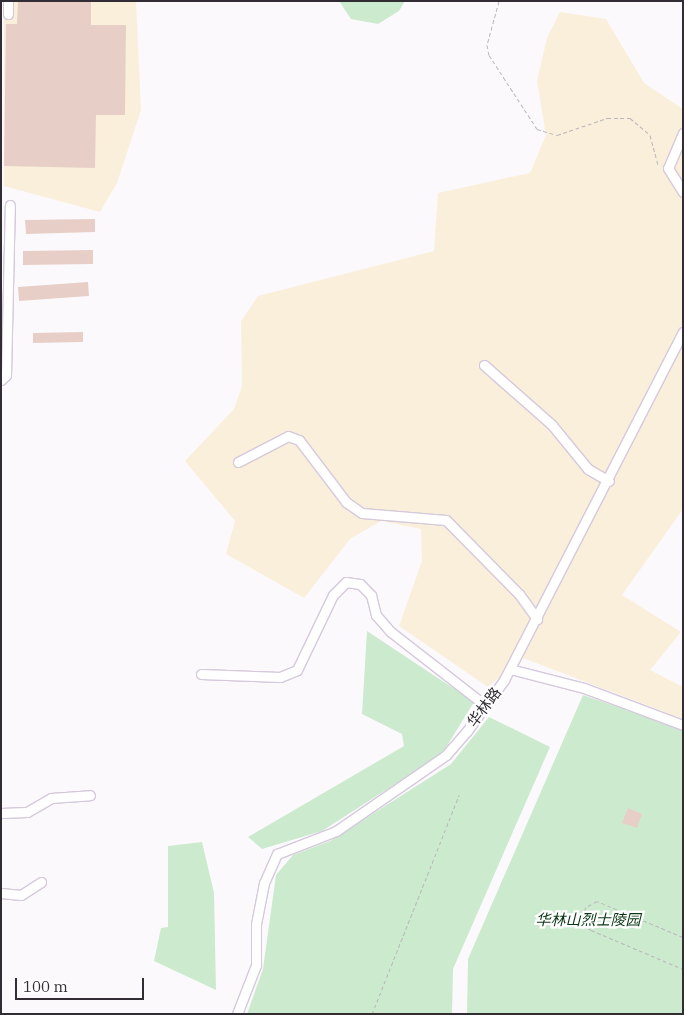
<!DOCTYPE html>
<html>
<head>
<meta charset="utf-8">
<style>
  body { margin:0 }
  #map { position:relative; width:684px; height:1015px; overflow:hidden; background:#fcf9fd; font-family:"IBM Plex Serif","Noto Sans SC",serif }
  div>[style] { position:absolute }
  .industrial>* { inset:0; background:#faefda }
  .green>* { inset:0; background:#cceace }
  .building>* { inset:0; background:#e7cfc8 }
  .path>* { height:1px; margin-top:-0.5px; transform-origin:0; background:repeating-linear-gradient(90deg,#bbb7bc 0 4px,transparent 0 6.5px) }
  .roads { filter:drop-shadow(1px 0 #d5c9dc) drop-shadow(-1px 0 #d5c9dc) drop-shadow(0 1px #d5c9dc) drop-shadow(0 -1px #d5c9dc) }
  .minor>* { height:9px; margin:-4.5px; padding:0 4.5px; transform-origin:4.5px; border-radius:4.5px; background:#fff }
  span { translate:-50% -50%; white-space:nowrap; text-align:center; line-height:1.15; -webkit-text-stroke:4.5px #fff; paint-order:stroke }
  .street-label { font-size:15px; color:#322d34 }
  .park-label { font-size:15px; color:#083512; font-style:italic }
  .frame { position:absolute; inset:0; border:2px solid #322d34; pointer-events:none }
  .scale { position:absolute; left:15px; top:978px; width:129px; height:22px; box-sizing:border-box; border:2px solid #322d34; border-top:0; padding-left:6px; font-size:15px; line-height:18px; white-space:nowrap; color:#322d34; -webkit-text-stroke:4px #fff; paint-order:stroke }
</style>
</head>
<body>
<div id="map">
  <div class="industrial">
    <div style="clip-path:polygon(4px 1px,136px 1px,141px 110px,117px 183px,100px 212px,4px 186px)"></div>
    <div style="clip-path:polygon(560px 12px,606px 19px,644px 83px,683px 109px,683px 509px,622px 595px,681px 632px,650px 670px,683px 687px,683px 719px,523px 658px,488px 687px,399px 626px,422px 561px,421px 529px,381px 521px,350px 539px,304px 598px,226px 554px,235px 521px,185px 461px,234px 409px,242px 386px,241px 321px,258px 296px,434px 251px,438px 193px,530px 173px,546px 135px,537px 81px,547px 38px)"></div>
  </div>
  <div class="green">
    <div style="clip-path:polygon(339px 1px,405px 1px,399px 11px,378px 24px,351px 19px)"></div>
    <div style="clip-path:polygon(367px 631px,474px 702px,442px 754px,322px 831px,262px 849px,248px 837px,404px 746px,402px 734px,362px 714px)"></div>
    <div style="clip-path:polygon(583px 695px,683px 730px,683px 1014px,467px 1014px,468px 959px)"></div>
    <div style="clip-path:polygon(489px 717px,550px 747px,453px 969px,452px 1014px,247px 1014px,263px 969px,276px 875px,293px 855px,330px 841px,451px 764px)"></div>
    <div style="clip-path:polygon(202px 842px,214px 893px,216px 990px,154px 961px,161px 928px,168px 927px,168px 846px)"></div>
  </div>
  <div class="building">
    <div style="clip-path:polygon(18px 1px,91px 1px,91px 25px,126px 25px,125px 115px,96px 115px,95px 168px,4px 166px,6px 24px,17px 24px)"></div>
    <div style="clip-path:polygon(95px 219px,95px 232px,26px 234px,25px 220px)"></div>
    <div style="clip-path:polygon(93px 250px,93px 264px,23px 265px,23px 251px)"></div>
    <div style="clip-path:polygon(88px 282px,89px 296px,19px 301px,18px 287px)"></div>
    <div style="clip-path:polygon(83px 332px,83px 342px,33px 343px,33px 333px)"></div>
    <div style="clip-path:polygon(628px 808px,642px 814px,637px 828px,622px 823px)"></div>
  </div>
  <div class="path">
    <div style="left:499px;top:1px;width:46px;rotate:105.3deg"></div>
    <div style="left:487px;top:45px;width:10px;rotate:79deg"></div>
    <div style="left:489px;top:55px;width:88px;rotate:57deg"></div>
    <div style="left:537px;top:129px;width:21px;rotate:17deg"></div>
    <div style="left:557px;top:135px;width:53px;rotate:-18.8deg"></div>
    <div style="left:607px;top:118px;width:23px"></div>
    <div style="left:630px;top:118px;width:26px;rotate:40deg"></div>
    <div style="left:650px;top:135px;width:31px;rotate:75deg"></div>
    <div style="left:683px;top:937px;width:93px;rotate:-157.3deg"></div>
    <div style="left:597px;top:901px;width:13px;rotate:151deg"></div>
    <div style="left:586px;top:907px;width:10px;rotate:114deg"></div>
    <div style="left:582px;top:916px;width:9px;rotate:84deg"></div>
    <div style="left:583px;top:925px;width:9px;rotate:32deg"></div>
    <div style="left:591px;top:930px;width:100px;rotate:23deg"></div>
    <div style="left:372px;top:1014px;width:236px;rotate:-68.3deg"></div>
  </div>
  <div class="roads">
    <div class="minor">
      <div style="left:8px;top:1px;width:13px;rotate:90deg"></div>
      <div style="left:683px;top:133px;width:38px;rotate:113deg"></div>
      <div style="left:668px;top:168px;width:28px;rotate:58deg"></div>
      <div style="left:484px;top:365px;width:91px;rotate:41.4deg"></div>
      <div style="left:552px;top:425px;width:57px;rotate:50.7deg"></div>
      <div style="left:588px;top:469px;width:24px;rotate:30deg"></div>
      <div style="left:1px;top:380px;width:7px;rotate:-45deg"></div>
      <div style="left:6px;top:375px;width:170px;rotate:-88.7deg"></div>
      <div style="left:238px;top:462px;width:56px;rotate:-27.5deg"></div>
      <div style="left:288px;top:436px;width:12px;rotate:20deg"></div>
      <div style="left:299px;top:440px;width:78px;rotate:52.8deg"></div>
      <div style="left:346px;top:502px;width:19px;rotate:35deg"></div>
      <div style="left:362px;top:513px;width:84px;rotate:4.8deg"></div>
      <div style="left:446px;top:520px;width:104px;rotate:45.4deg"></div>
      <div style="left:519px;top:594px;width:31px;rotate:54deg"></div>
      <div style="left:510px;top:669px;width:76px;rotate:14.4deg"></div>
      <div style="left:584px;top:688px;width:106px;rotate:20.5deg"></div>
      <div style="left:201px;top:674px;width:79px;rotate:2.2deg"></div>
      <div style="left:280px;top:677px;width:18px;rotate:-22deg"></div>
      <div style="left:297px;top:670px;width:83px;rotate:-64.4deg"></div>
      <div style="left:333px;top:595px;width:18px;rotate:-45deg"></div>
      <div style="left:346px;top:582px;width:14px;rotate:8deg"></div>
      <div style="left:360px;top:584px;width:16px;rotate:45deg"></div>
      <div style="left:371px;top:595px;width:21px;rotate:76deg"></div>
      <div style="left:376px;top:615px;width:23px;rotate:49deg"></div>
      <div style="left:391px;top:632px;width:120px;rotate:37.9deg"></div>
      <div style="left:1px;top:813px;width:26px;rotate:-2deg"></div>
      <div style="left:27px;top:812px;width:28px;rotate:-30deg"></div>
      <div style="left:51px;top:798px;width:39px;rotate:-4deg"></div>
      <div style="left:1px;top:893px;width:20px;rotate:6deg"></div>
      <div style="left:21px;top:895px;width:24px;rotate:-33deg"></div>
      <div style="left:237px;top:1014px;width:53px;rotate:-68.8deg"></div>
      <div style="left:256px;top:965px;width:41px;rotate:-90deg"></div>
      <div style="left:256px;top:924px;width:42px;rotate:-79deg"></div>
      <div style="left:264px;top:883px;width:32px;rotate:-66deg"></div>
      <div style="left:277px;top:854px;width:63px;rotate:-21.3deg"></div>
      <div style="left:336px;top:831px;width:134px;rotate:-34.6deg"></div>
      <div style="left:446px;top:755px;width:32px;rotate:-49deg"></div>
      <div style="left:467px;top:731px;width:63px;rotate:-54deg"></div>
      <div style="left:504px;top:680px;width:391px;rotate:-62.8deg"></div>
    </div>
  </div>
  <div class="street-label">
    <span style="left:484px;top:707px;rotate:-53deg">华林路</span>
  </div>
  <div class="park-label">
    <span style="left:588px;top:920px">华林山烈士陵园</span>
  </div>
  <div class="frame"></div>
  <div class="scale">100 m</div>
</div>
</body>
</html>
